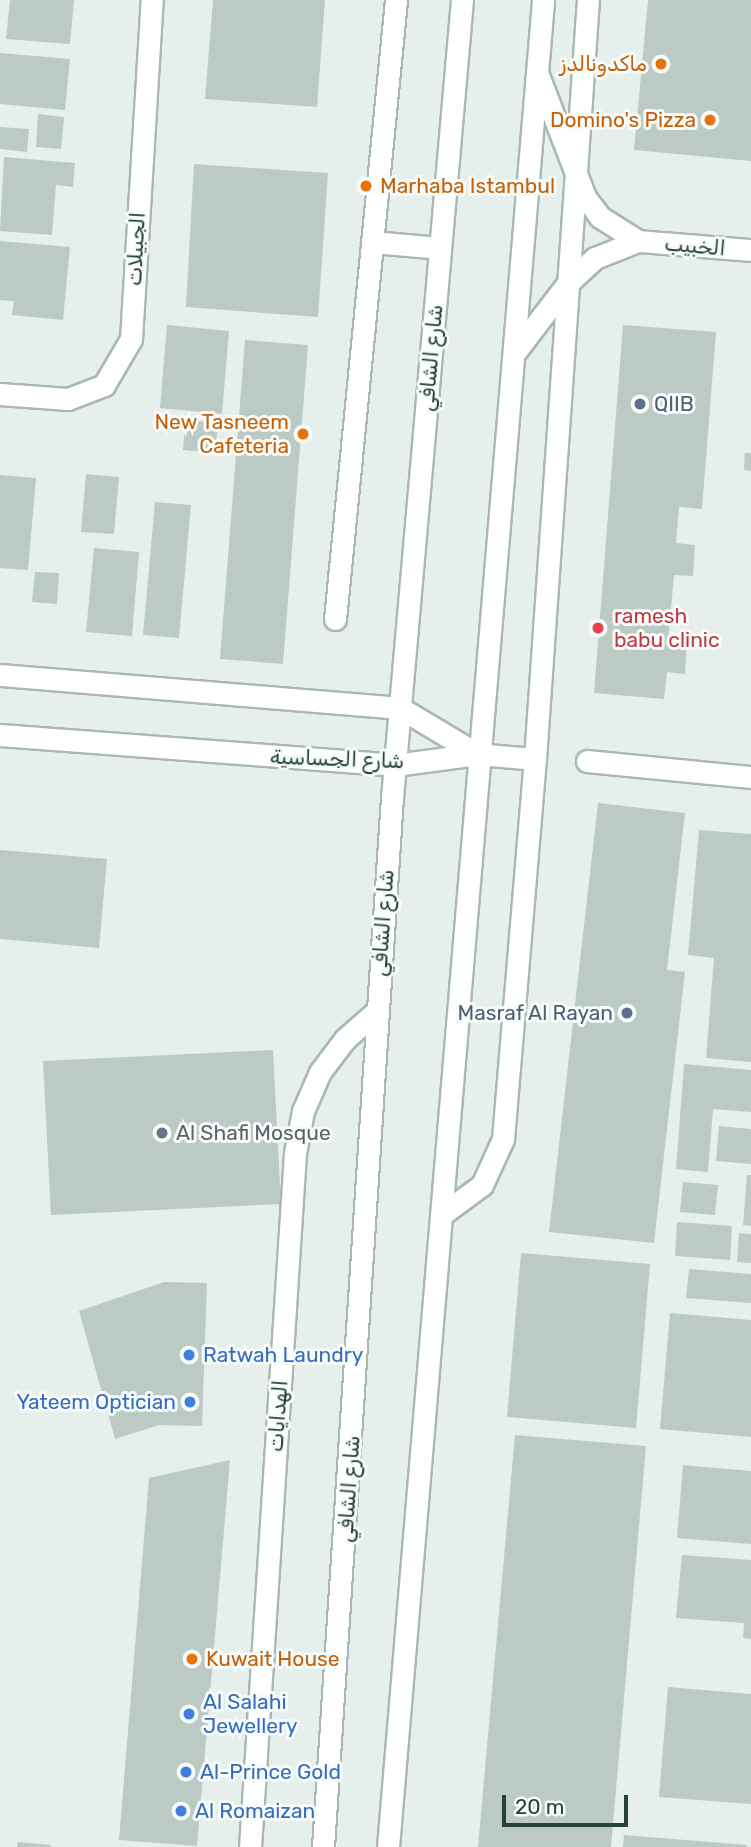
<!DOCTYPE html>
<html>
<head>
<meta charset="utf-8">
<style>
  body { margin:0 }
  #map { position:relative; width:751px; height:1847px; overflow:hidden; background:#e6efeb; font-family:Rubik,Cairo,sans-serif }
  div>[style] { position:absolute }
  .building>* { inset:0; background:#bbcac4 }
  .roads { filter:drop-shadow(2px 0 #a8b8b2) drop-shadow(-2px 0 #a8b8b2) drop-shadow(0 2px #a8b8b2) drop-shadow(0 -2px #a8b8b2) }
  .service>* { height:21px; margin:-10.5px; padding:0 10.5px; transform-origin:10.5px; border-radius:10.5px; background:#fff }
  .minor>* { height:21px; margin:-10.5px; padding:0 10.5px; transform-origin:10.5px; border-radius:10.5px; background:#fff }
  .tertiary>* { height:21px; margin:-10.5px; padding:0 10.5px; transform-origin:10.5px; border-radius:10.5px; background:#fff }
  .secondary>* { height:21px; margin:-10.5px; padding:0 10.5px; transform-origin:10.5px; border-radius:10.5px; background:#fff }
  .dots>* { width:19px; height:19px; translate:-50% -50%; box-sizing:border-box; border:4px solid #f7fbf9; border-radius:50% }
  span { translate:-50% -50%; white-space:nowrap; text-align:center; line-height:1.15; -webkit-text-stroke:6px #f7fbf9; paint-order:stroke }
  .food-label { font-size:21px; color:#c56008 }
  .right { translate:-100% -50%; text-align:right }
  .left { translate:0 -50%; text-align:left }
  .street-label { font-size:21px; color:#24423a }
  .service-label { font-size:21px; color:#4e5e75 }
  .health-label { font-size:21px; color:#be3a42 }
  .worship-label { font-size:21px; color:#5b616d }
  .shop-label { font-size:21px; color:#366cbe }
  .scale { position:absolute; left:502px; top:1795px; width:126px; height:32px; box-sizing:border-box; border:4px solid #24423a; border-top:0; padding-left:9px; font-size:21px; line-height:24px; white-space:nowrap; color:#24423a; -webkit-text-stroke:5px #f7fbf9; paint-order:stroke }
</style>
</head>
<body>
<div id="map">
  <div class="building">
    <div style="clip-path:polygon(10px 0,74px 0,70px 44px,6px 39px)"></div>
    <div style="clip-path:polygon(213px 0,325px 0,317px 107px,205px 99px)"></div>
    <div style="clip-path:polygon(648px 0,751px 0,751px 161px,634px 150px)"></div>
    <div style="clip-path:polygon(0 53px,70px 59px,65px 110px,0 104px)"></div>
    <div style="clip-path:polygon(38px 114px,64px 117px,61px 149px,36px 147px)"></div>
    <div style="clip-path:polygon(0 127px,29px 129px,27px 152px,0 149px)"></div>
    <div style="clip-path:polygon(4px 157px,75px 163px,73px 187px,56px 185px,52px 235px,0 231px)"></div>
    <div style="clip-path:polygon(194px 164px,328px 173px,318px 317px,186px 307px)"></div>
    <div style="clip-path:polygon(0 241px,70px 247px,63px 320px,12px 315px,14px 301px,0 300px)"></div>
    <div style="clip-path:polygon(167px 325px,229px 331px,222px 414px,160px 408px)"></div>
    <div style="clip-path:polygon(623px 325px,716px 332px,702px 509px,679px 507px,676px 543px,695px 545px,693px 576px,674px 575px,668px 641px,687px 642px,685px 674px,667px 672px,664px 699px,594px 693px)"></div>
    <div style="clip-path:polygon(245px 340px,308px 345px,283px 664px,220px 659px)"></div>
    <div style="clip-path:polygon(185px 420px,218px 423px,215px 453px,183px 450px)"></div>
    <div style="clip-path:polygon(745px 453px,751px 453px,751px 471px,744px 470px)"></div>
    <div style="clip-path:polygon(86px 474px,119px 477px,114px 534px,81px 532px)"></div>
    <div style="clip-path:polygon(0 475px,36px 478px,28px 570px,0 568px)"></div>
    <div style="clip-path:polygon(155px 502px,191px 505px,179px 638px,143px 635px)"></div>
    <div style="clip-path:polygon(94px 548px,139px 552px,132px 636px,86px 632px)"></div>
    <div style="clip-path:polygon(35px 572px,59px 573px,57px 604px,32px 602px)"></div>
    <div style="clip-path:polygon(598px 803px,685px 813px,667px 970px,685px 972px,654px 1243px,549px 1232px)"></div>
    <div style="clip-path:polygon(699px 830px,751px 834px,751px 1062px,706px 1058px,714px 958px,688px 955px)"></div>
    <div style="clip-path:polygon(0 850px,107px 859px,99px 948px,0 939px)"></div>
    <div style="clip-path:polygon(273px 1050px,281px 1204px,51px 1215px,43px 1061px)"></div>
    <div style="clip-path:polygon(684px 1064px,751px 1070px,751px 1112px,713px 1109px,708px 1172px,676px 1169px)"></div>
    <div style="clip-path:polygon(719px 1126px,751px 1129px,751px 1164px,716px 1161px)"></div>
    <div style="clip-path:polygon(747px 1175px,751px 1175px,751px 1226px,743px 1225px)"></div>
    <div style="clip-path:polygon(683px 1182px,718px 1185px,715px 1215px,680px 1212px)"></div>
    <div style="clip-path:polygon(677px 1222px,732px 1226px,730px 1260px,675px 1256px)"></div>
    <div style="clip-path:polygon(739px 1233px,751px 1234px,751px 1263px,737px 1262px)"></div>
    <div style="clip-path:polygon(521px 1253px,650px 1264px,636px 1428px,507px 1417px)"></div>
    <div style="clip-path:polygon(689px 1269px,751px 1274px,751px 1303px,686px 1298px)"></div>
    <div style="clip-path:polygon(164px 1282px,207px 1283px,202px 1426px,159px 1425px,115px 1439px,79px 1311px)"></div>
    <div style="clip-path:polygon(670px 1313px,751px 1320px,751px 1437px,660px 1429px)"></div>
    <div style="clip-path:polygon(515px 1435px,646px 1446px,611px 1847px,478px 1847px)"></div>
    <div style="clip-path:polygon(230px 1460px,197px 1846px,119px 1840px,149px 1478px)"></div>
    <div style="clip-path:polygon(683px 1465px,751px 1471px,751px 1544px,677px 1538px)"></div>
    <div style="clip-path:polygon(682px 1555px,751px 1560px,751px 1639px,743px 1638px,744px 1623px,676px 1618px)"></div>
    <div style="clip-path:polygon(668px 1687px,751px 1694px,751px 1804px,659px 1797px)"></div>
    <div style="clip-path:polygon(624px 1835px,747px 1845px,746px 1847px,623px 1847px)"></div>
    <div style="clip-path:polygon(18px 1842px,51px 1845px,51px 1847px,17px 1847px)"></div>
  </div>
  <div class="roads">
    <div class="service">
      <div style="left:372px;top:242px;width:68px;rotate:5deg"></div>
      <div style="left:335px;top:619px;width:622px;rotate:-84.37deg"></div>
      <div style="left:477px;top:754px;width:58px;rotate:4.9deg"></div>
      <div style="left:441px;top:1215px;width:51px;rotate:-36.2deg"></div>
      <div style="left:482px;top:1185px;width:51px;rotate:-65.5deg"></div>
      <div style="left:503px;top:1139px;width:381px;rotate:-85.2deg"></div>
      <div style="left:535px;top:759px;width:761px;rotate:-86.01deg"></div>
    </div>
    <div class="minor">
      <div style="left:538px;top:75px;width:131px;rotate:68.9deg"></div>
      <div style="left:585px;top:197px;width:25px;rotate:53deg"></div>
      <div style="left:600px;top:217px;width:45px;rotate:32.3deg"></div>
      <div style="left:515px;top:352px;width:87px;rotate:-52.5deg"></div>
      <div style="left:568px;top:283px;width:37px;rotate:-43deg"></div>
      <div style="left:595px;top:258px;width:46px;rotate:-21.6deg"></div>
      <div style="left:638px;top:241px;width:113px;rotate:4.6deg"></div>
      <div style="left:0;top:394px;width:68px;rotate:4.2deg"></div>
      <div style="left:68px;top:399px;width:39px;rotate:-21deg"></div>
      <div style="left:104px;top:385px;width:53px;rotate:-59.6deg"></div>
      <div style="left:131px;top:339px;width:340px;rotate:-86.5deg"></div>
      <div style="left:587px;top:761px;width:165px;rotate:5.6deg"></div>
      <div style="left:250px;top:1847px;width:695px;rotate:-86.29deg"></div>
      <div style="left:295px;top:1153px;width:43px;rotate:-79.2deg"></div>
      <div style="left:303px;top:1111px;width:43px;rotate:-66.4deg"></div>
      <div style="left:320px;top:1072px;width:41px;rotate:-52.9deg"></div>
      <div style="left:345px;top:1039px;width:43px;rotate:-41.2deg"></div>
    </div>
    <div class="tertiary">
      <div style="left:0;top:675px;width:401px;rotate:4.7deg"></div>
      <div style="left:400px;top:708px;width:90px;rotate:30.9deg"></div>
      <div style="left:0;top:735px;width:396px;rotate:4.3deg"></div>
      <div style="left:395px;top:765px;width:83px;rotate:-7.6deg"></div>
    </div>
    <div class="secondary">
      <div style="left:323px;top:1847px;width:1051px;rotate:-86.24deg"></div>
      <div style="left:392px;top:798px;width:801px;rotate:-84.99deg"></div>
      <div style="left:388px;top:1847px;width:1853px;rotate:-85.2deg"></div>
    </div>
  </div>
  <div class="dots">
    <div style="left:661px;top:64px;background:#e8710a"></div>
    <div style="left:710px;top:120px;background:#e8710a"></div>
    <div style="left:366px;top:186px;background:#e8710a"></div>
    <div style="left:640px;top:404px;background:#5c6f8a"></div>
    <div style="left:303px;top:434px;background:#e8710a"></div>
    <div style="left:598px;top:628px;background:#e0444e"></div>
    <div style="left:627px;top:1013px;background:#5c6f8a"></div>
    <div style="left:162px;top:1133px;background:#6b7280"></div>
    <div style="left:189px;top:1355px;background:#3f7fe0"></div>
    <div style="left:190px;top:1402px;background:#3f7fe0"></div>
    <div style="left:192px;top:1659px;background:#e8710a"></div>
    <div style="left:189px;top:1714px;background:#3f7fe0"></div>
    <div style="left:186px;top:1772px;background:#3f7fe0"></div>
    <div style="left:181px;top:1811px;background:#3f7fe0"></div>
  </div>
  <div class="food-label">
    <span class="right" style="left:647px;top:64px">ماكدونالدز</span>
    <span class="right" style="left:696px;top:120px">Domino's Pizza</span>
    <span class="left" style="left:380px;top:186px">Marhaba Istambul</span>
    <span class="right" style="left:289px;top:434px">New Tasneem<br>Cafeteria</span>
    <span class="left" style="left:206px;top:1659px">Kuwait House</span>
  </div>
  <div class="street-label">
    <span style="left:695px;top:246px;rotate:5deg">الخبيب</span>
    <span style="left:136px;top:249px;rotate:-87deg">الجبيلات</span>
    <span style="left:431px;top:358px;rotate:-85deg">شارع الشافي</span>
    <span style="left:337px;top:759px;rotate:2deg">شارع الجساسية</span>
    <span style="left:383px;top:923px;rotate:-86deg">شارع الشافي</span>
    <span style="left:278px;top:1416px;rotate:-86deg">الهدايات</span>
    <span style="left:349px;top:1489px;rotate:-86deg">شارع الشافي</span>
  </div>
  <div class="service-label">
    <span class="left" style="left:654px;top:404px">QIIB</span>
    <span class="right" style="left:613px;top:1013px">Masraf Al Rayan</span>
  </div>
  <div class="health-label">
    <span class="left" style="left:614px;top:628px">ramesh<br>babu clinic</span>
  </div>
  <div class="worship-label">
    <span class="left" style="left:176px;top:1133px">Al Shafi Mosque</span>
  </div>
  <div class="shop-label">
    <span class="left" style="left:203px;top:1355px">Ratwah Laundry</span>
    <span class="right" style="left:176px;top:1402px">Yateem Optician</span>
    <span class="left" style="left:203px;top:1714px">Al Salahi<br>Jewellery</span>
    <span class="left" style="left:200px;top:1772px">Al-Prince Gold</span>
    <span class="left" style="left:195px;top:1811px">Al Romaizan</span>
  </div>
  <div class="scale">20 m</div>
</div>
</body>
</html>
